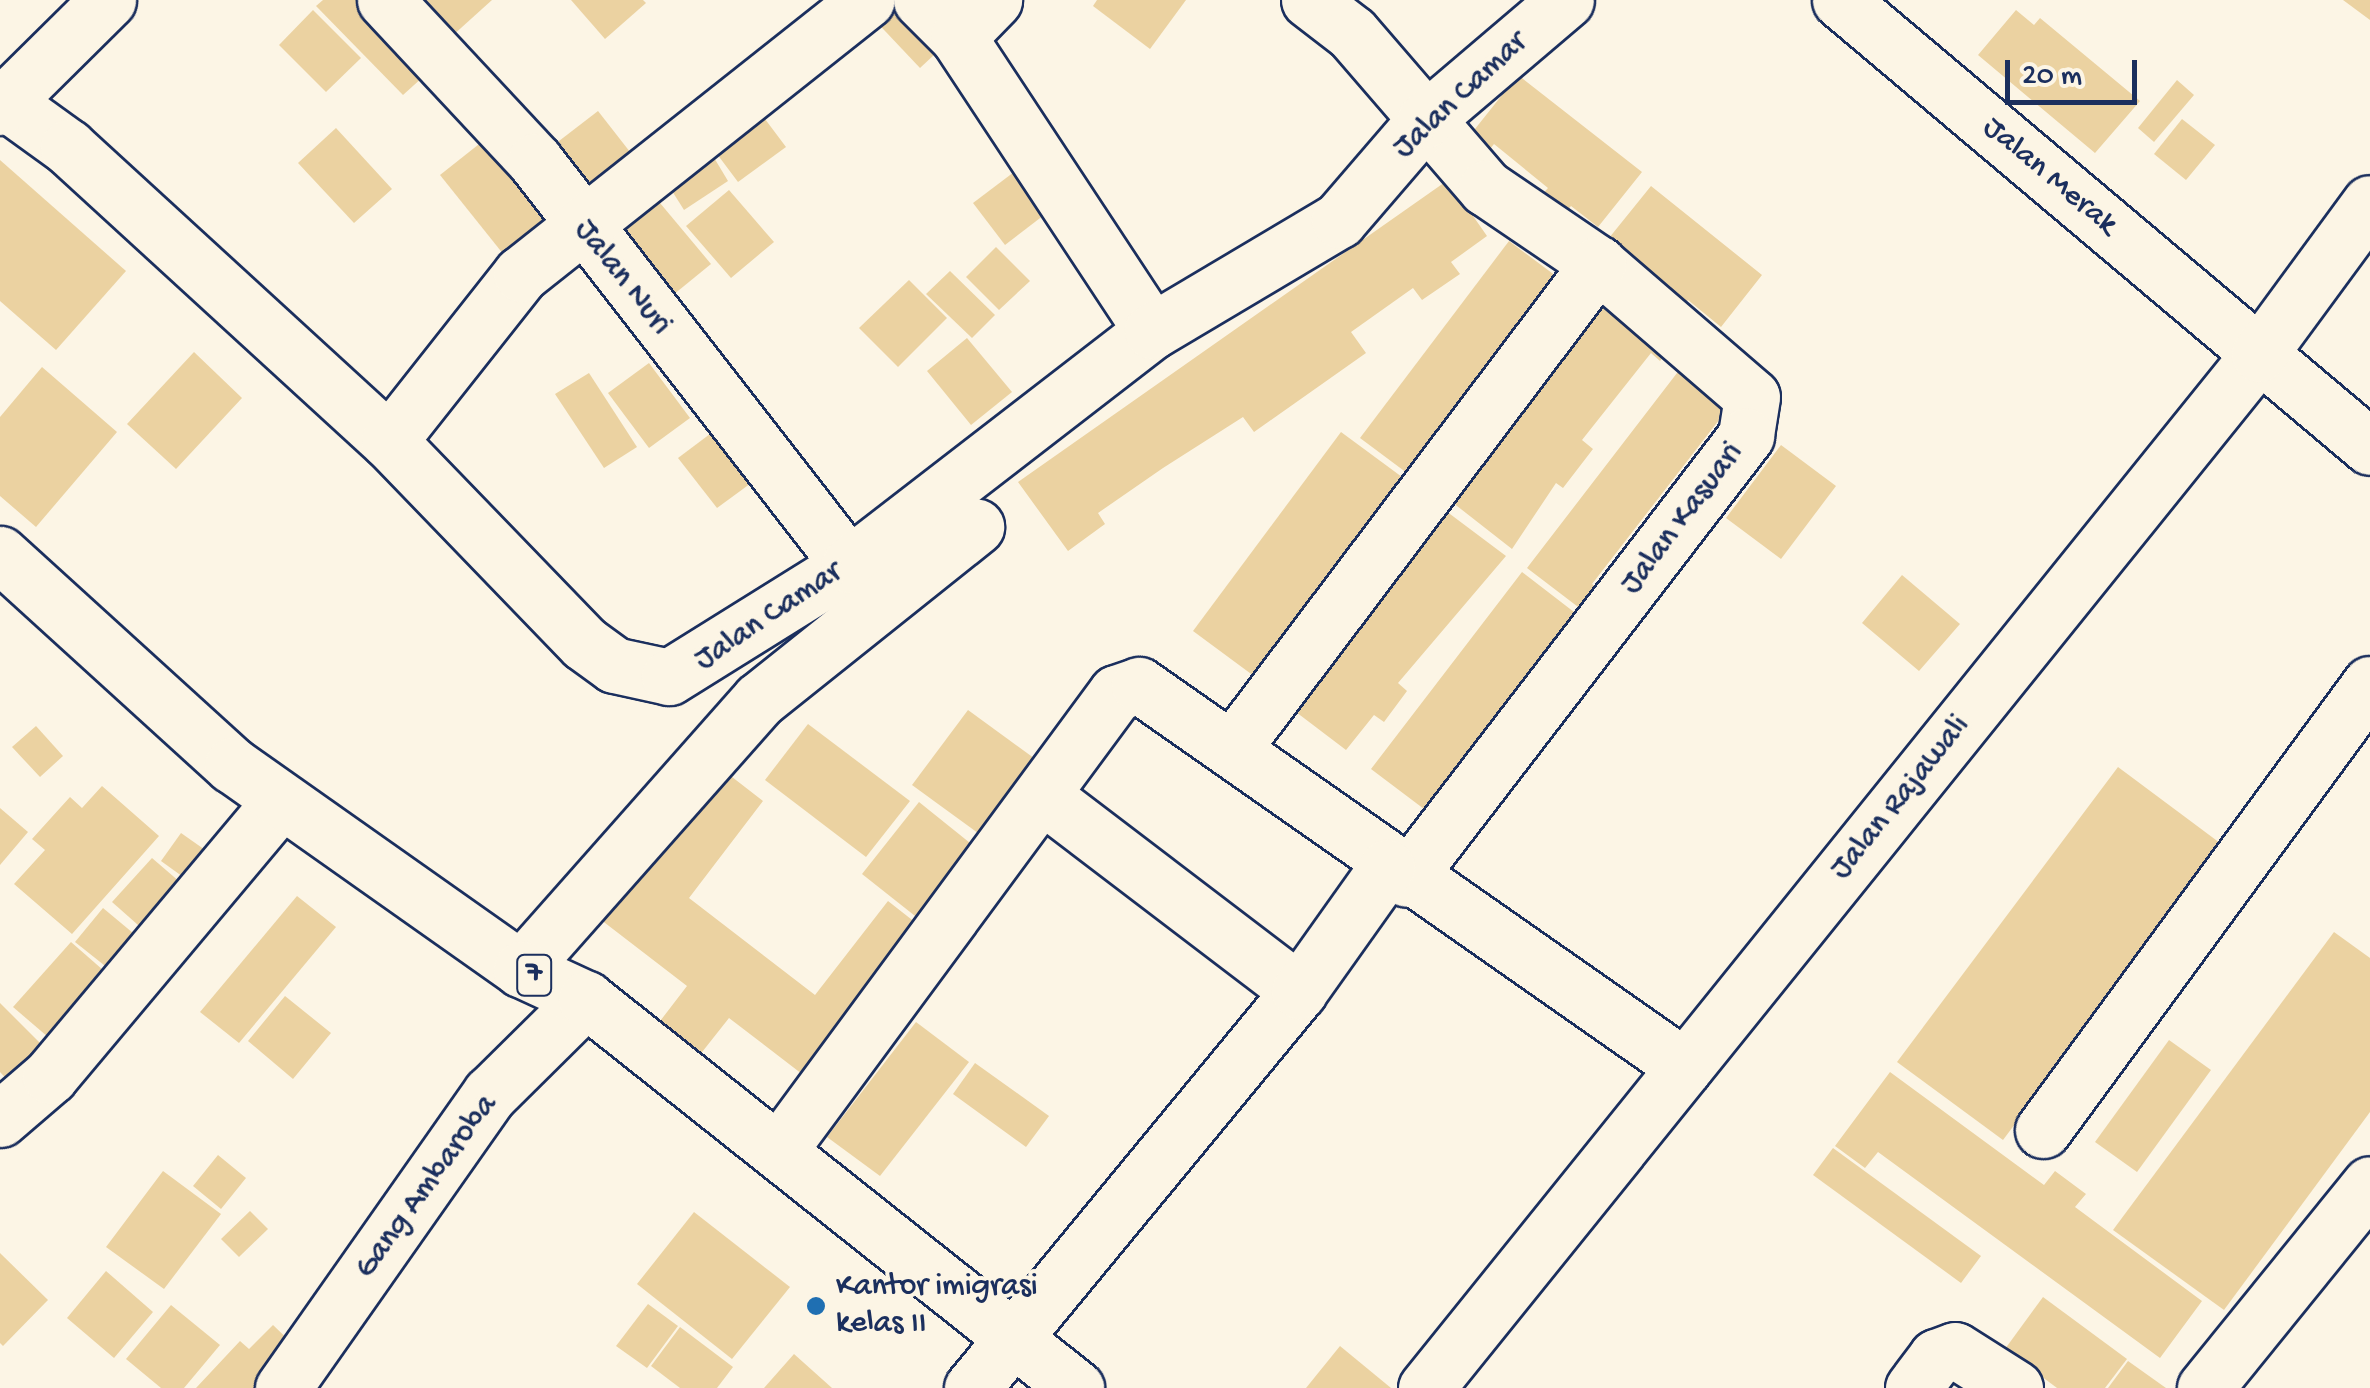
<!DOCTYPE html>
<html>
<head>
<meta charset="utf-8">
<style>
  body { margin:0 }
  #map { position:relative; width:2370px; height:1388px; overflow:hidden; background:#fcf5e5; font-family:"Gochi Hand",sans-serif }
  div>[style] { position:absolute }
  .building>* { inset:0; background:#ebd2a1 }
  .roads { filter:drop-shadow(2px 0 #1b2f5e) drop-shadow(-2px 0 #1b2f5e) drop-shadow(0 2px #1b2f5e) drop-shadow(0 -2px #1b2f5e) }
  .minor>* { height:55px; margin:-27.5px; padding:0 27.5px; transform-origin:27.5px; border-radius:27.5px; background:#fcf5e5 }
  .highway>* { height:55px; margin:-27.5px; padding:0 27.5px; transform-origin:27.5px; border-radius:27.5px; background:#fcf5e5 }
  .dots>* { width:28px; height:28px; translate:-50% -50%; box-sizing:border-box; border:5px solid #fcf5e5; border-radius:50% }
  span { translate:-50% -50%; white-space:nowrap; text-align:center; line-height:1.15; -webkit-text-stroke:8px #fcf5e5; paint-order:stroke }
  .shield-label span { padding:2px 8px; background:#fcf5e5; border:2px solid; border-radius:8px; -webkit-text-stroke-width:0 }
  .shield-label { font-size:30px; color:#1b2f5e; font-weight:700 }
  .street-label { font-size:32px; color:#1b2f5e }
  .poi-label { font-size:32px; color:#1b2f5e }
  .left { translate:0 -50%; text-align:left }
  .scale { position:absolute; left:2005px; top:60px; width:132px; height:45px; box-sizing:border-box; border:5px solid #1b2f5e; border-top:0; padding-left:12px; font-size:30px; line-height:35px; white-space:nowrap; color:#1b2f5e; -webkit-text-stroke:8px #fcf5e5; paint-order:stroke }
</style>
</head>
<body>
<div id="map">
  <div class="building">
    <div style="clip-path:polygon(323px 0,369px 0,434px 67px,403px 95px,316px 6px)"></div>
    <div style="clip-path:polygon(417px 0,492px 0,451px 37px)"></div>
    <div style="clip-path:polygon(571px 0,643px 0,646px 3px,605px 39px)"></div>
    <div style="clip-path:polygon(883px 0,912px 0,950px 40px,920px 68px,868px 13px)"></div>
    <div style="clip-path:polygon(1097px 0,1186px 0,1150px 49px,1093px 6px)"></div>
    <div style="clip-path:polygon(2343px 0,2370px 0,2370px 20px)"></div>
    <div style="clip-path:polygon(313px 10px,361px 58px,326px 92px,279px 45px)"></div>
    <div style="clip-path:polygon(2016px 10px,2034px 25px,2040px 18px,2140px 101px,2095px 153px,1978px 55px)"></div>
    <div style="clip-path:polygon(1518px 75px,1642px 172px,1598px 227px,1571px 206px,1561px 218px,1538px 199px,1548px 188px,1494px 144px,1486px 154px,1467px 139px)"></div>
    <div style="clip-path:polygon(2177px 80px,2194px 95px,2154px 142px,2138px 128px)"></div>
    <div style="clip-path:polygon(598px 111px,641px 166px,588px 206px,546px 151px)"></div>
    <div style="clip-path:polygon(759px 111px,786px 147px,738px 182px,711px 146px)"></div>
    <div style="clip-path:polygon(2182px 119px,2215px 145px,2186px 180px,2154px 154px)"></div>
    <div style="clip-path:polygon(336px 128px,392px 189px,354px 223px,298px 163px)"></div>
    <div style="clip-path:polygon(488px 137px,560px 227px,512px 265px,440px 175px)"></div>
    <div style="clip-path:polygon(707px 146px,728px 181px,684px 210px,662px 175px)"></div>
    <div style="clip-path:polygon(0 160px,126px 271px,56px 350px,0 301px)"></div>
    <div style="clip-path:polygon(1030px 160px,1061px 202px,1005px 245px,973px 203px)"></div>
    <div style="clip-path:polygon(1448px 180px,1487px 236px,1451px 262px,1460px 274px,1422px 300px,1413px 288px,1351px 332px,1366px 353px,1254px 432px,1243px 417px,1163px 468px,1098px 513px,1105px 524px,1068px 551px,1018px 482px)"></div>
    <div style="clip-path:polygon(1651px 186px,1762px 275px,1721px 327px,1688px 300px,1680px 310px,1663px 297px,1671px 287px,1609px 238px)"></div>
    <div style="clip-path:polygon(729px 190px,774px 242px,731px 278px,686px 226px)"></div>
    <div style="clip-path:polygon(650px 191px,711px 264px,662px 304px,601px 231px)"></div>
    <div style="clip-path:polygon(1509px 241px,1564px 282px,1415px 479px,1360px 438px)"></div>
    <div style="clip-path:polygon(996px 247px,1030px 281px,999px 310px,966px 277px)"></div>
    <div style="clip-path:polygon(950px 271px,995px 315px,972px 338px,926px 294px)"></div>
    <div style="clip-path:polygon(909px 280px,947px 318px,898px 367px,859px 328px)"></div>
    <div style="clip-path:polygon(1602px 293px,1671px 347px,1660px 361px,1651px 353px,1582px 440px,1593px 449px,1563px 488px,1556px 483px,1512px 549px,1443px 495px)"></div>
    <div style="clip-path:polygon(967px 338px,1012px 392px,971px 425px,927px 371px)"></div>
    <div style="clip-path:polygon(194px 352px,242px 398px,176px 469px,127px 424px)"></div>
    <div style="clip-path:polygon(1687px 360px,1736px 398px,1592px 584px,1602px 592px,1586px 613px,1527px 568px)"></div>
    <div style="clip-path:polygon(649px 363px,690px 418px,649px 448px,608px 393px)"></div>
    <div style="clip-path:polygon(42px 367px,117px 432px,36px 527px,0 496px,0 417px)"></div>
    <div style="clip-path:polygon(589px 373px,637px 447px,604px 468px,555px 394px)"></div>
    <div style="clip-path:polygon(718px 428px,758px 478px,717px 508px,678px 458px)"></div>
    <div style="clip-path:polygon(1341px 432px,1421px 491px,1262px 682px,1193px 631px)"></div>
    <div style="clip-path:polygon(1781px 445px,1836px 486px,1781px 559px,1726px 518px)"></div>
    <div style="clip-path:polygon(1438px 505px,1506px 556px,1398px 683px,1407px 691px,1384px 722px,1374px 715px,1346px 750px,1292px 709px)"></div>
    <div style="clip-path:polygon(1522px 572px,1574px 612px,1513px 707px,1506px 701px,1424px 809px,1371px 769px)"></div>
    <div style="clip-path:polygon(1902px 575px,1960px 624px,1919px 671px,1862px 623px)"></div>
    <div style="clip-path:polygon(968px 710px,1049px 769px,993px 844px,912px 785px)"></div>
    <div style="clip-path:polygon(808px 724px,910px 801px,866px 857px,765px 780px)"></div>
    <div style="clip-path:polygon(36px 726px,63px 756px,40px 777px,12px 747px)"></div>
    <div style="clip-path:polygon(714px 763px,763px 801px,689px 898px,815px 995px,888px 901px,930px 934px,815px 1084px,729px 1018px,695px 1061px,654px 1029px,687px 986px,596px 916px)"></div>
    <div style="clip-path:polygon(2118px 767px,2224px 846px,2003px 1140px,1897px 1062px)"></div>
    <div style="clip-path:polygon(102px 786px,159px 836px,72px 934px,14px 884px,45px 850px,32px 839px,70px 797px,82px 808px)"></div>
    <div style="clip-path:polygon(919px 802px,985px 855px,929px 927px,862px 874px)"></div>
    <div style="clip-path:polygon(0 808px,28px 832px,0 865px)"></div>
    <div style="clip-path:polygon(181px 833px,218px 859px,197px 887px,161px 861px)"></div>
    <div style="clip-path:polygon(152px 858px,195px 895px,155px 940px,112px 902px)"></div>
    <div style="clip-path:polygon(297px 896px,336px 927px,239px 1043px,200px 1012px)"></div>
    <div style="clip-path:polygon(103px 908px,151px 948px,124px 981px,75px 942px)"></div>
    <div style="clip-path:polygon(2334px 932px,2370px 958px,2370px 1112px,2224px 1310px,2113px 1230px)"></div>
    <div style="clip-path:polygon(71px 942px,119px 984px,62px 1049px,13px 1007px)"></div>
    <div style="clip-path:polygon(285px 996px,331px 1033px,293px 1079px,248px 1041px)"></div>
    <div style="clip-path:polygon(0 1003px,52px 1055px,17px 1090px,0 1072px)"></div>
    <div style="clip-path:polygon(916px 1022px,969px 1062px,880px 1176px,827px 1137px)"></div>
    <div style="clip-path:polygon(2169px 1040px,2211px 1070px,2137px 1172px,2095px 1142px)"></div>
    <div style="clip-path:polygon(975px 1063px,1049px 1116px,1026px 1147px,953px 1094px)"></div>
    <div style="clip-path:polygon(1890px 1072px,2044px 1185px,2055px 1171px,2086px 1194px,2075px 1207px,2202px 1301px,2160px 1358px,1878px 1152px,1865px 1168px,1835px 1146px)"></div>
    <div style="clip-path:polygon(1833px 1148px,1981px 1256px,1961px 1283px,1813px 1175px)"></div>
    <div style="clip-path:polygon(218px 1155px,246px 1178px,221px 1209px,193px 1186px)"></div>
    <div style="clip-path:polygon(163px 1171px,221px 1214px,164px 1289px,106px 1247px)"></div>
    <div style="clip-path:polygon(250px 1211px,268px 1229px,239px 1257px,221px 1239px)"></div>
    <div style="clip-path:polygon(694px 1212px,790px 1287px,732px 1359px,637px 1284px)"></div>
    <div style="clip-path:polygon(0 1253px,48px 1300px,3px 1346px,0 1343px)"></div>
    <div style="clip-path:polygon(106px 1271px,153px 1312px,114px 1358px,67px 1318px)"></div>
    <div style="clip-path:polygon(2043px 1297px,2127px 1359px,2105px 1388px,2057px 1388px,2005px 1349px)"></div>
    <div style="clip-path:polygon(648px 1304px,678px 1326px,647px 1368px,616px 1346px)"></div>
    <div style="clip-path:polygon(171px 1305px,220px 1345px,184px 1388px,161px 1388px,126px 1359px)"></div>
    <div style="clip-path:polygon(273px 1325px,301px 1352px,267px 1388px,196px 1388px,240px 1341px,249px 1349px)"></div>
    <div style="clip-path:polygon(680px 1327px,733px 1367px,717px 1388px,680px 1388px,651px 1366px)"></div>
    <div style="clip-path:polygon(1340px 1346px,1391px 1388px,1306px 1388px)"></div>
    <div style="clip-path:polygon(794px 1354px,832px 1388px,764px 1388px)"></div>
    <div style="clip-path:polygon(2128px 1361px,2166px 1388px,2108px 1388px)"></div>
  </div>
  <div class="roads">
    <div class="minor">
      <div style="left:385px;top:0;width:220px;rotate:47deg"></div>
      <div style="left:535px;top:161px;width:512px;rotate:52.14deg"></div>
      <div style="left:921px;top:0;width:52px;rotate:45deg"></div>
      <div style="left:958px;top:37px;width:352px;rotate:56.6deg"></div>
      <div style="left:1309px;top:0;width:54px;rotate:37.5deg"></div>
      <div style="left:1352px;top:33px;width:205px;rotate:49.2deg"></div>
      <div style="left:1486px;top:188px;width:135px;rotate:34.2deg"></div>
      <div style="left:1598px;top:264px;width:203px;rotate:40.8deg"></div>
      <div style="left:1752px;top:397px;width:39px;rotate:99deg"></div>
      <div style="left:1746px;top:436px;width:558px;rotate:127.51deg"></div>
      <div style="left:1840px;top:0;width:693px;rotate:40.14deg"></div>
      <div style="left:958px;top:37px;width:52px;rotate:-45.8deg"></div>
      <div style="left:0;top:98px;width:84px;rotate:35.8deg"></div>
      <div style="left:68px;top:147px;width:435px;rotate:42.5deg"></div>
      <div style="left:389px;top:441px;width:281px;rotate:46deg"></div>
      <div style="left:584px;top:643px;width:37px;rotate:36deg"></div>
      <div style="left:614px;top:665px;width:56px;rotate:12.3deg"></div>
      <div style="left:669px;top:677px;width:212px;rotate:-31.9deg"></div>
      <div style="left:849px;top:565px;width:383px;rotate:-37.7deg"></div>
      <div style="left:1152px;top:331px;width:217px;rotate:-30.7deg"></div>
      <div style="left:1339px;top:220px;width:132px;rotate:-49.3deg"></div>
      <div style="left:1425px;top:120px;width:185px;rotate:-40.4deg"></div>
      <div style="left:0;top:107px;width:152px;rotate:-44.7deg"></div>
      <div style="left:389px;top:441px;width:213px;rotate:-51.7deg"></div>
      <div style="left:521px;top:274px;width:441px;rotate:-38.4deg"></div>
      <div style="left:1232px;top:749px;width:608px;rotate:-52.96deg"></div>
      <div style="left:1043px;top:796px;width:322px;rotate:37.3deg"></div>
      <div style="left:521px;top:969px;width:359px;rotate:-48.5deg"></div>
      <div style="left:759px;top:700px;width:278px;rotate:-38.6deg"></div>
      <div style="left:0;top:1119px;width:66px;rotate:-40.7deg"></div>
      <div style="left:50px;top:1076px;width:358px;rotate:-50deg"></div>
      <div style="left:2043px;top:1130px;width:553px;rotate:-53.75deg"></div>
      <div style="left:779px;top:1150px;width:568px;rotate:-53.59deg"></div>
      <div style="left:1116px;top:693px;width:24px;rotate:-19deg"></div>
      <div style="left:1139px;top:685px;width:666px;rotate:34.98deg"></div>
      <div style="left:283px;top:1388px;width:360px;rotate:-54.9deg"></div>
      <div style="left:490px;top:1094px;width:135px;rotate:-44.7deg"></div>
      <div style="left:972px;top:1388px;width:514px;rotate:-50.52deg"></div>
      <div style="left:1299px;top:991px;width:152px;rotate:-54.6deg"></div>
      <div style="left:1426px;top:1388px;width:1328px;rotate:-51.14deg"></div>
      <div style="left:2259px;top:354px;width:187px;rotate:-53.7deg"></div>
      <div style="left:1913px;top:1388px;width:39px;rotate:-53deg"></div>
      <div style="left:1936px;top:1357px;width:20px;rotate:-20deg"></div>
      <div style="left:1955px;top:1350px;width:71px;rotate:32.3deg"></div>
      <div style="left:2205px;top:1388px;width:262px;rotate:-51deg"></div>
    </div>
    <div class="highway">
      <div style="left:0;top:554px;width:314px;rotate:42.3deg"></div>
      <div style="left:232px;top:765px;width:354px;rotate:35.2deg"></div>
      <div style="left:521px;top:969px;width:72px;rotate:24.8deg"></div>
      <div style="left:586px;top:999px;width:626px;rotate:38.45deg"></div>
    </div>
  </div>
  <div class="dots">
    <div style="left:816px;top:1306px;background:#1f6fb2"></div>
  </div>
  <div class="shield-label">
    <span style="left:534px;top:975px">7</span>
  </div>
  <div class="street-label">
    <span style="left:1461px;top:96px;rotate:-43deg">Jalan Camar</span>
    <span style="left:2049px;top:177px;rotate:40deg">Jalan Merak</span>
    <span style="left:622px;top:278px;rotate:52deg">Jalan Nuri</span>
    <span style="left:1683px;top:519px;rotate:-53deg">Jalan Kasuari</span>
    <span style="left:769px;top:617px;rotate:-34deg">Jalan Camar</span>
    <span style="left:1901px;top:798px;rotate:-51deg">Jalan Rajawali</span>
    <span style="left:427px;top:1187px;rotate:-54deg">Gang Ambaroba</span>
  </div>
  <div class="poi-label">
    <span class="left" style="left:836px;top:1306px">Kantor imigrasi<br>kelas II</span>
  </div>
  <div class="scale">20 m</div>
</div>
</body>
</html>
